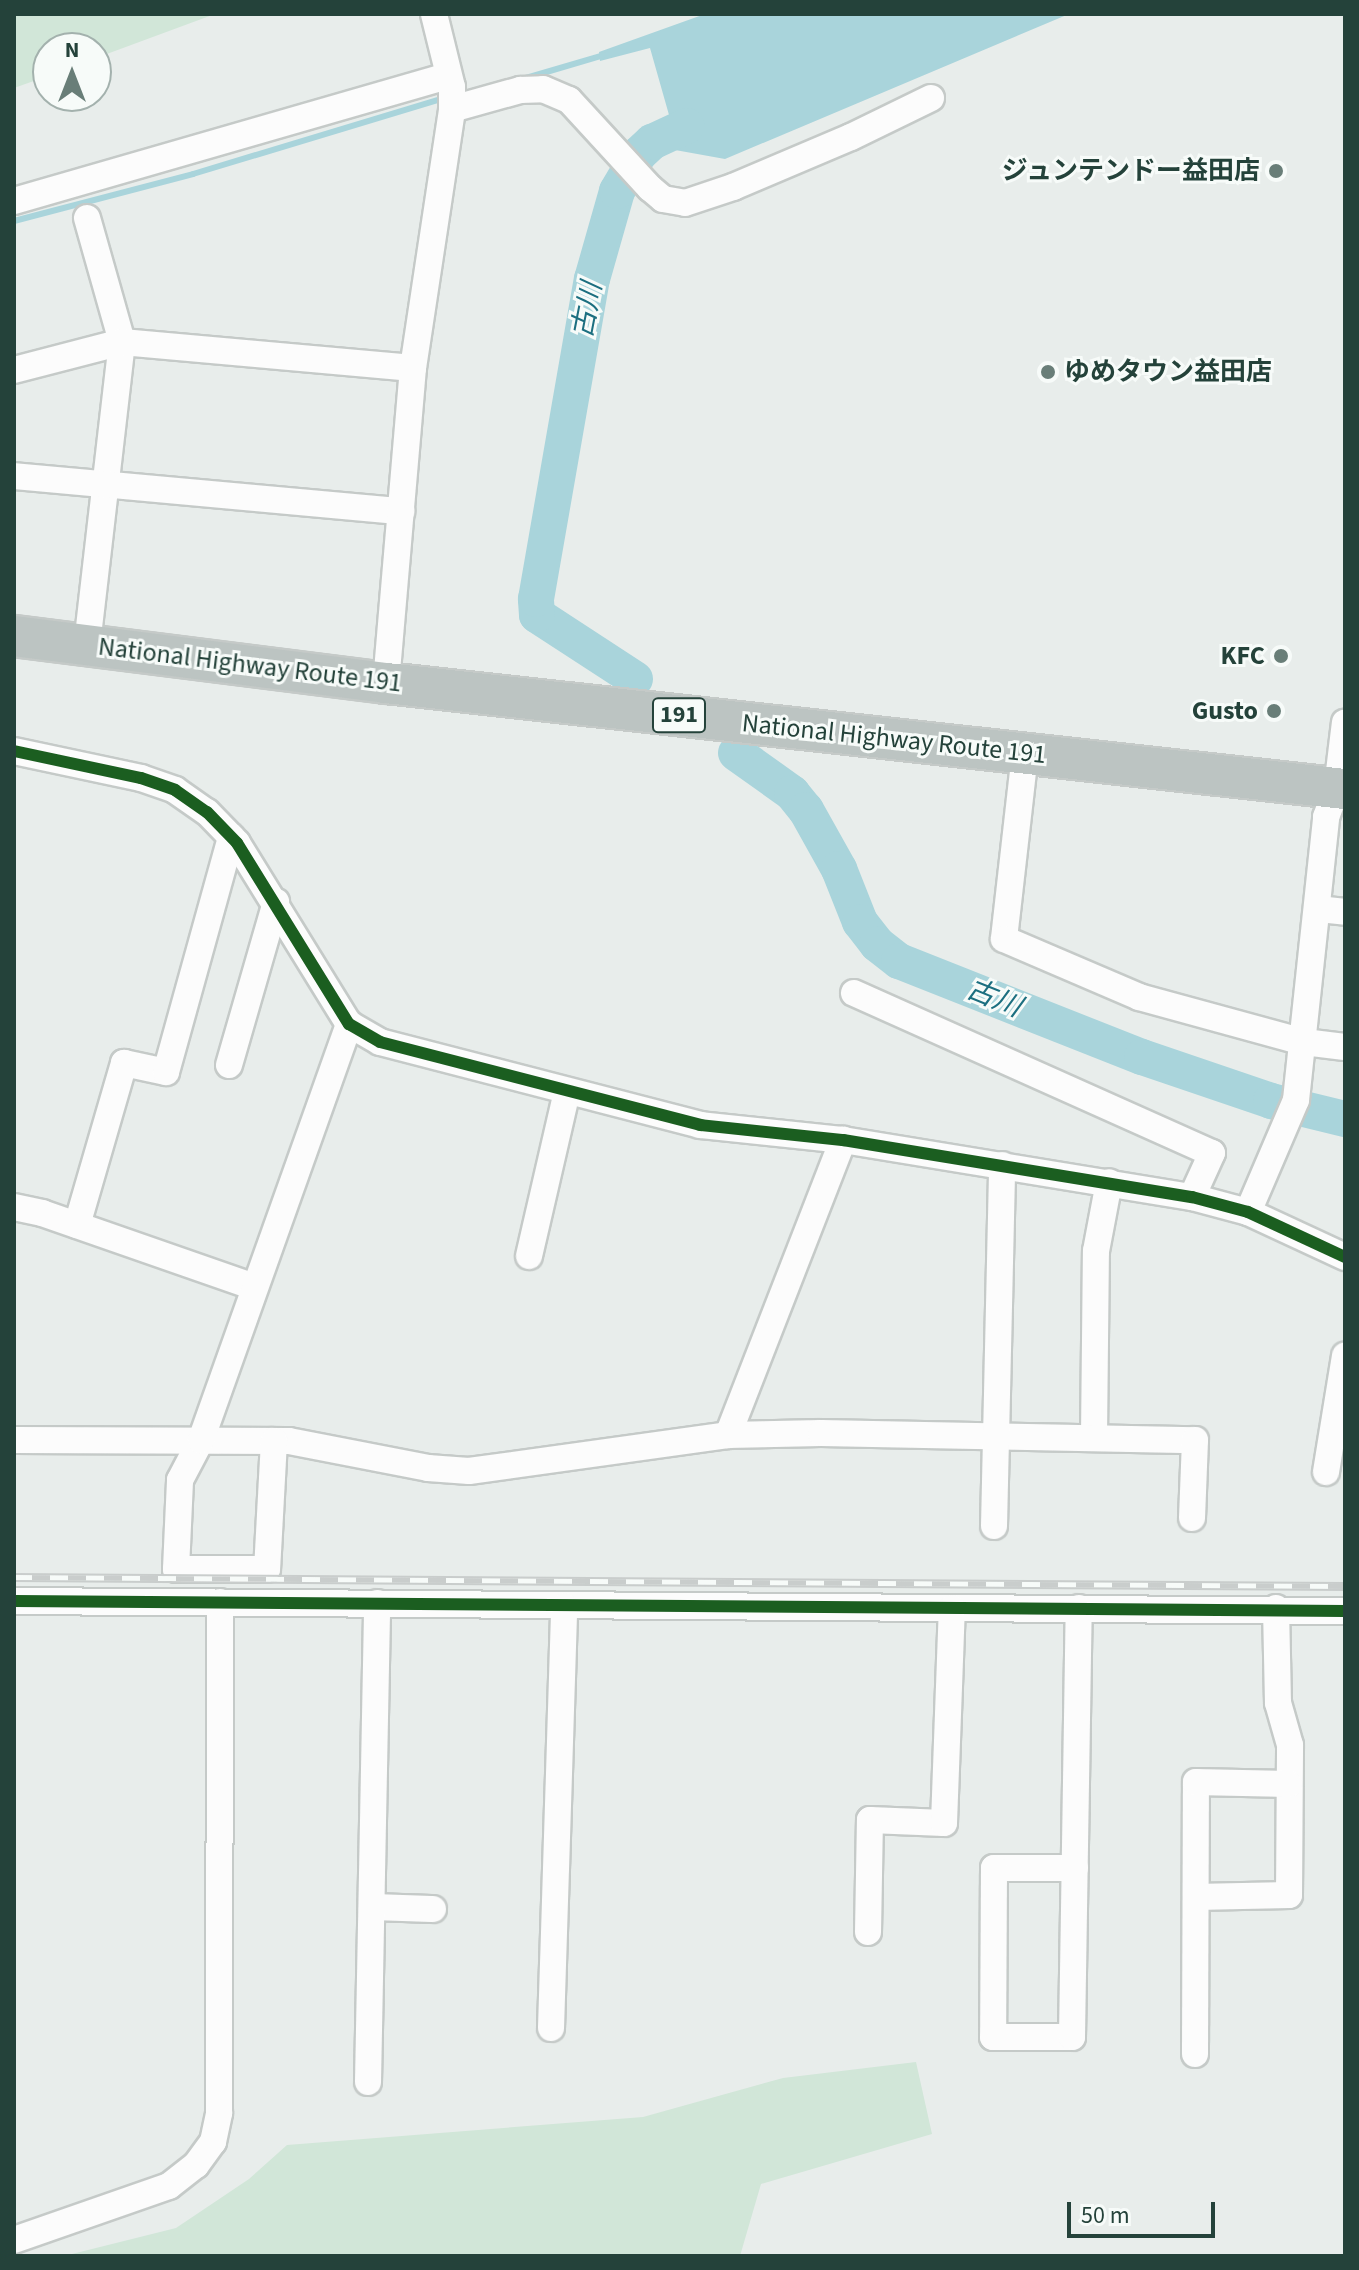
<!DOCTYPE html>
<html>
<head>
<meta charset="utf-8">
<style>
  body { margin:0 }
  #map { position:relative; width:1359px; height:2270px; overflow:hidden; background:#e8edeb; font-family:"Source Sans 3","Noto Sans JP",sans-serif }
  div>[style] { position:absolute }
  .green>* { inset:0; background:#d1e6d8 }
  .water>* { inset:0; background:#a9d4db }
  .stream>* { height:6px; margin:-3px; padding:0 3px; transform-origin:3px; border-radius:3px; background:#a9d4db }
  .river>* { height:36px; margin:-18px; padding:0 18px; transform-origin:18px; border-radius:18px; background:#a9d4db }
  .roads { filter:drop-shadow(2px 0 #c5cac8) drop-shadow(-2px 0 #c5cac8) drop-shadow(0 2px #c5cac8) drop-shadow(0 -2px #c5cac8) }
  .minor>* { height:26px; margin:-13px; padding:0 13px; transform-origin:13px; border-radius:13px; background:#fcfcfc }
  .highway>* { height:40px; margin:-20px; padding:0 20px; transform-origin:20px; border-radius:20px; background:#bcc4c2 }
  .rail>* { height:9px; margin-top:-4.5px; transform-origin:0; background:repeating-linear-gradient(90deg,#f7fbf9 0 18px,#c9cdcc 0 36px); box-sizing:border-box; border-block:2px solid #c9cdcc }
  .cycleway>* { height:12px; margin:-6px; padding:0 6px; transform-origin:6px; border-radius:6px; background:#1b5e20 }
  .dots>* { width:22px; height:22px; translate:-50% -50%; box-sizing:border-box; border:4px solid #f7fbf9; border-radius:50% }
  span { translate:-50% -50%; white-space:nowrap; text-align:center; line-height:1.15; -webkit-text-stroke:6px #f7fbf9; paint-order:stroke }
  .shield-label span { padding:2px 6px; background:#f7fbf9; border:2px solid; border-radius:6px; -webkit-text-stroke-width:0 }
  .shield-label { font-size:24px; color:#24423a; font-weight:700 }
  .poi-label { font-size:26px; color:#24423a; font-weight:700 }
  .right { translate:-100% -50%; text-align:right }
  .left { translate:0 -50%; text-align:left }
  .street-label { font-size:26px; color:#24423a }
  .water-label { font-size:28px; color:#1c6f80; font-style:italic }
  .frame { position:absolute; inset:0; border:16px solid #24423a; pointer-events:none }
  .north { position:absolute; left:32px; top:32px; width:80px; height:80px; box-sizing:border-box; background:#f7fbf9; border:2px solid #a3b1ad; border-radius:50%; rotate:0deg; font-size:22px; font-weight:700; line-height:32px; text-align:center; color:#24423a }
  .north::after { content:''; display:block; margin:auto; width:28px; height:36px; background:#697e78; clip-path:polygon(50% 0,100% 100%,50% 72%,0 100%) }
  .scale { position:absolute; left:1067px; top:2202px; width:148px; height:36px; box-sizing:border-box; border:4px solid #24423a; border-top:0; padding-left:10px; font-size:24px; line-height:28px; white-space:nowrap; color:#24423a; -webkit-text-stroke:6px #f7fbf9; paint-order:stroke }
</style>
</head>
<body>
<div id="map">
  <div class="green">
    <div style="clip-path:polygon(14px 14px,215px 14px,96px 58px,96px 48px,48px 48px,48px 76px,14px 88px)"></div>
    <div style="clip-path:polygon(916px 2062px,932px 2134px,761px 2184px,740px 2256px,64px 2256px,176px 2228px,249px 2179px,287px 2145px,643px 2117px,783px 2078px)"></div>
  </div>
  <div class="water">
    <div style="clip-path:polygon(705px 14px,1069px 14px,725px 159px,664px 148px,652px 156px,637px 141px,671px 122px,650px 48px,600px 61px,599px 52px)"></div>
  </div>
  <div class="stream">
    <div style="left:526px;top:78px;width:81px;rotate:-16.4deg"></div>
    <div style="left:14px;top:221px;width:185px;rotate:-14.7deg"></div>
    <div style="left:193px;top:174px;width:263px;rotate:-16.8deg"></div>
  </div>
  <div class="river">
    <div style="left:635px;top:679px;width:117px;rotate:-146.9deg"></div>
    <div style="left:537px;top:615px;width:16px;rotate:-94deg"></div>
    <div style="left:536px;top:599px;width:325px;rotate:-80.1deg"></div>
    <div style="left:592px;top:279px;width:91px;rotate:-74.1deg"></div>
    <div style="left:617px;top:191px;width:43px;rotate:-59.3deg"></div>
    <div style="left:639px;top:154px;width:18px;rotate:-43deg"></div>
    <div style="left:652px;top:142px;width:38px;rotate:-25deg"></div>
    <div style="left:736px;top:753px;width:69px;rotate:35.5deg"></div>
    <div style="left:792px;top:793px;width:22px;rotate:51deg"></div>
    <div style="left:806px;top:810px;width:68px;rotate:60.8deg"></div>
    <div style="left:839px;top:869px;width:57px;rotate:68.4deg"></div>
    <div style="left:860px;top:922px;width:28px;rotate:52deg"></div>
    <div style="left:877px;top:944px;width:28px;rotate:38deg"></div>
    <div style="left:899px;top:961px;width:261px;rotate:21.6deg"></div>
    <div style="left:1142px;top:1057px;width:136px;rotate:18.8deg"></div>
    <div style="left:1271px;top:1101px;width:76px;rotate:13.7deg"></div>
  </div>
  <div class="roads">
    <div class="minor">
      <div style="left:452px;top:109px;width:71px;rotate:-15.6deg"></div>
      <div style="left:520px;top:90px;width:23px;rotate:-2deg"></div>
      <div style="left:543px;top:89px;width:28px;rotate:23deg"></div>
      <div style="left:569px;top:100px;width:120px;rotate:47.4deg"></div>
      <div style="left:650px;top:188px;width:17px;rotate:40deg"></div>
      <div style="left:663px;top:199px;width:22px;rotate:10deg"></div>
      <div style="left:685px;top:203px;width:51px;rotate:-18.4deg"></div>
      <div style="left:733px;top:187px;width:128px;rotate:-23deg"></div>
      <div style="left:851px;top:137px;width:89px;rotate:-26deg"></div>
      <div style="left:14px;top:201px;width:452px;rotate:-16.1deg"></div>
      <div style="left:87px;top:218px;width:129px;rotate:74.2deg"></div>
      <div style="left:122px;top:342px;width:305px;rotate:96.6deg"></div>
      <div style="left:14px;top:370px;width:112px;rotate:-14.5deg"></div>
      <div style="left:122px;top:342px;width:292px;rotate:5.1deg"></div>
      <div style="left:14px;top:476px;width:389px;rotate:5.2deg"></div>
      <div style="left:386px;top:683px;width:316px;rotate:-85.1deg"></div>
      <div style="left:413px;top:368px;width:262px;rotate:-81.4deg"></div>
      <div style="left:452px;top:109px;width:22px;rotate:-90deg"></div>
      <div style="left:452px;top:87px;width:75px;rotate:-103.9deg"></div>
      <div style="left:14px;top:751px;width:130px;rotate:12deg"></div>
      <div style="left:141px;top:778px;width:36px;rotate:19deg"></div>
      <div style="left:175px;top:790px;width:39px;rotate:35deg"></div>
      <div style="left:207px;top:812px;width:43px;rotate:45.9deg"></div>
      <div style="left:237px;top:843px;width:213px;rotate:58.3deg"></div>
      <div style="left:349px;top:1024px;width:36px;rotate:30deg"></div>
      <div style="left:380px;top:1042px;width:331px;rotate:14.5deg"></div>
      <div style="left:700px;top:1125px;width:144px;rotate:6deg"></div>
      <div style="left:843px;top:1140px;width:354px;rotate:9.3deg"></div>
      <div style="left:1192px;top:1197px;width:58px;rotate:15deg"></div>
      <div style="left:1248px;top:1212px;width:107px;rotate:24.9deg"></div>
      <div style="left:1025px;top:754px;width:186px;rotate:96.5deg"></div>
      <div style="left:1004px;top:939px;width:147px;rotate:23.2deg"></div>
      <div style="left:1139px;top:997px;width:171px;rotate:15.3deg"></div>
      <div style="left:1304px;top:1042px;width:41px;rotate:7deg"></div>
      <div style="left:1318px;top:909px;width:27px;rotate:6deg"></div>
      <div style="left:854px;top:993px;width:392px;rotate:24.1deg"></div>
      <div style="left:1212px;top:1153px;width:48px;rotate:114.4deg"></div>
      <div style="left:229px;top:1065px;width:170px;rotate:-73.9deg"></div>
      <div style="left:14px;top:1207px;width:29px;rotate:12deg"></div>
      <div style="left:42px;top:1213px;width:225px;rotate:19.2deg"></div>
      <div style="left:1248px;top:1212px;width:122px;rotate:-66.8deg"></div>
      <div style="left:1296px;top:1100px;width:285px;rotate:-83.9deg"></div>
      <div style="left:1326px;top:817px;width:31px;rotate:-69deg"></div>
      <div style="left:1337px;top:788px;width:66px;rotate:-83.1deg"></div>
      <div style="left:77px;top:1225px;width:169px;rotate:-73.8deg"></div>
      <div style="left:124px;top:1063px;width:43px;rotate:12.1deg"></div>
      <div style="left:166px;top:1072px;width:244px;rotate:-74.5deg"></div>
      <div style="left:529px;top:1256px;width:168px;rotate:-77deg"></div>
      <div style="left:728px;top:1435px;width:317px;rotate:-68.7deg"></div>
      <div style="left:1094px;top:1436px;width:185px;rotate:-89.4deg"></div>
      <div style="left:1096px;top:1251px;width:70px;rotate:-79.3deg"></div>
      <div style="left:14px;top:1440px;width:275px;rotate:0.2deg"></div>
      <div style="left:289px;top:1441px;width:142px;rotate:11deg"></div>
      <div style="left:428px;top:1468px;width:41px;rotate:4.2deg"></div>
      <div style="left:469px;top:1471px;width:261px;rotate:-7.9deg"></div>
      <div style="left:728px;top:1435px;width:93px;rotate:-1.2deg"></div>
      <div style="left:821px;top:1433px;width:374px;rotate:1.1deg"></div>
      <div style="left:1195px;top:1440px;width:78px;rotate:92.2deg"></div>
      <div style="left:274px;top:1441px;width:128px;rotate:93.1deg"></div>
      <div style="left:267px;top:1569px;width:91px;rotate:180deg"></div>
      <div style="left:176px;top:1569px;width:89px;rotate:-87.4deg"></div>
      <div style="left:180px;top:1480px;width:45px;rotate:-62.3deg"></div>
      <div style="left:201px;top:1440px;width:442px;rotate:-70.4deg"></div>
      <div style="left:1326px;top:1472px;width:118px;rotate:-80.7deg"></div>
      <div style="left:994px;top:1526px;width:361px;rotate:-88.7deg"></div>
      <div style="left:14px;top:1601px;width:1331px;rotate:0.43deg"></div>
      <div style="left:1075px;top:1868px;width:81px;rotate:180deg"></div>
      <div style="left:994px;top:1868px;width:169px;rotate:90.3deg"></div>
      <div style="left:993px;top:2037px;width:79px"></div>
      <div style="left:1072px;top:2037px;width:429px;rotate:-89.1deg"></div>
      <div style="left:1196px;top:1897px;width:93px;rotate:-1.2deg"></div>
      <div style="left:1289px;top:1895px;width:150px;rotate:-89.6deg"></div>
      <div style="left:1290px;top:1745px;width:44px;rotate:-105.9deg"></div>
      <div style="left:1278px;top:1703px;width:95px;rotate:-91.2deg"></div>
      <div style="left:372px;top:1907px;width:61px;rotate:1.9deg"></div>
      <div style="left:868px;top:1932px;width:112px;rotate:-89deg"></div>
      <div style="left:870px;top:1820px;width:74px;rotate:2.3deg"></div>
      <div style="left:944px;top:1823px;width:215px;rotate:-87.9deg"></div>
      <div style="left:551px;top:2028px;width:422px;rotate:-88.2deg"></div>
      <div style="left:1195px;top:2054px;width:272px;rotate:-89.8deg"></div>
      <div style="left:1196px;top:1782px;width:93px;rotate:1.2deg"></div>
      <div style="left:368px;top:2082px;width:479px;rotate:-88.9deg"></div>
      <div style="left:14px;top:2240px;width:164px;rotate:-19.2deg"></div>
      <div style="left:169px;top:2186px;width:34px;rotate:-38deg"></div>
      <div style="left:196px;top:2165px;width:29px;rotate:-54deg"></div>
      <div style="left:213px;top:2142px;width:30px;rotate:-78deg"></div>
      <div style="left:219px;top:2113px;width:511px;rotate:-89.89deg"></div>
    </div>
    <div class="highway">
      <div style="left:14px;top:636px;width:375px;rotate:7.2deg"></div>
      <div style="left:386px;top:683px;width:965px;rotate:6.31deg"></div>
    </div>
  </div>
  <div class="rail">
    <div style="left:14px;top:1577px;width:1331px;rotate:0.39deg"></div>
  </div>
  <div class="cycleway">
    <div style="left:14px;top:751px;width:130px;rotate:12deg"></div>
    <div style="left:141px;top:778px;width:36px;rotate:19deg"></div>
    <div style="left:175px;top:790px;width:39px;rotate:35deg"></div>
    <div style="left:207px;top:812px;width:43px;rotate:45.9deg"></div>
    <div style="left:237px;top:843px;width:213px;rotate:58.3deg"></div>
    <div style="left:349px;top:1024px;width:36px;rotate:30deg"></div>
    <div style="left:380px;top:1042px;width:331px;rotate:14.5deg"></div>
    <div style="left:700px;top:1125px;width:144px;rotate:6deg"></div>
    <div style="left:843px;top:1140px;width:354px;rotate:9.3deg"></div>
    <div style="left:1192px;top:1197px;width:58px;rotate:15deg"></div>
    <div style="left:1248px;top:1212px;width:107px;rotate:24.9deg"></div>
    <div style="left:14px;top:1601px;width:1331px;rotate:0.43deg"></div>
  </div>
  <div class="dots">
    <div style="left:1276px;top:171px;background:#697e78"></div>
    <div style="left:1048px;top:372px;background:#697e78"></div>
    <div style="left:1281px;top:656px;background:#697e78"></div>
    <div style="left:1274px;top:711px;background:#697e78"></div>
  </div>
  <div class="shield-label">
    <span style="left:679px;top:715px">191</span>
  </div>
  <div class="poi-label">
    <span class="right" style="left:1260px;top:171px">ジュンテンドー益田店</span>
    <span class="left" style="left:1064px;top:372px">ゆめタウン益田店</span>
    <span class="right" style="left:1265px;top:656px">KFC</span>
    <span class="right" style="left:1258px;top:711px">Gusto</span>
  </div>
  <div class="street-label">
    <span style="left:250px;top:665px;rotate:7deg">National Highway Route 191</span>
    <span style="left:894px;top:739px;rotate:6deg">National Highway Route 191</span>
  </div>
  <div class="water-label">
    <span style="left:587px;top:310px;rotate:-79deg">古川</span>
    <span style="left:994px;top:998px;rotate:22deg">古川</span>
  </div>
  <div class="frame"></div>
  <div class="north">N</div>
  <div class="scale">50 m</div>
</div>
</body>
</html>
